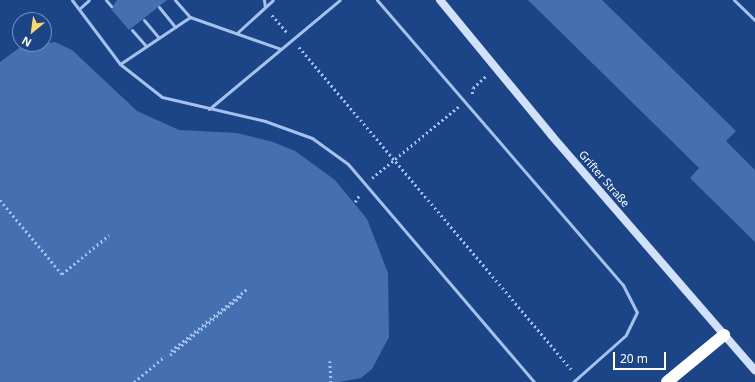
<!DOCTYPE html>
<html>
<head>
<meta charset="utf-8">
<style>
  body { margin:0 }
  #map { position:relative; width:755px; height:382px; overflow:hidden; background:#1c4588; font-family:"Noto Sans",sans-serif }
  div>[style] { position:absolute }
  .building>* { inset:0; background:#446fb1 }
  .path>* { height:2.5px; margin-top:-1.25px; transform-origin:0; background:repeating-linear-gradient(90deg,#a6c2ec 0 2px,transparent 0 5px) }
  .service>* { height:3px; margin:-1.5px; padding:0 1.5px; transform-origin:1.5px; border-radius:1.5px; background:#a6c2ec }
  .secondary>* { height:8px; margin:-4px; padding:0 4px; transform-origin:4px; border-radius:4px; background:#d2e0f9 }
  .motorway>* { height:12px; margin:-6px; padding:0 6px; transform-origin:6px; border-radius:6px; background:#fff }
  span { translate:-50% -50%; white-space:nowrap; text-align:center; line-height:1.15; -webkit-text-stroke:4px #1c4588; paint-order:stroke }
  .street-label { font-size:11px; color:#fff }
  .north { position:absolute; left:12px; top:12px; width:40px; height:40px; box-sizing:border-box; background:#1c4588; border:1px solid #778fb8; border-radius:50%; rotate:209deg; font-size:11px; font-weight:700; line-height:16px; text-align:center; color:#fff }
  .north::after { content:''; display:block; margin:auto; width:14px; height:18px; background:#fcd864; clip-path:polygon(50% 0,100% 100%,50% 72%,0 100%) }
  .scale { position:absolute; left:613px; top:352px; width:53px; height:18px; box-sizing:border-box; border:2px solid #fff; border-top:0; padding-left:5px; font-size:12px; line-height:14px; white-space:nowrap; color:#fff; -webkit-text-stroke:3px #1c4588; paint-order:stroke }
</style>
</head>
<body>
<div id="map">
  <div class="building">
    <div style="clip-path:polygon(117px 0,167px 0,129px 30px,111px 9px)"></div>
    <div style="clip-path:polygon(528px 0,602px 0,736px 131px,726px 141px,755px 170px,755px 242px,690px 178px,699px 168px)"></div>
    <div style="clip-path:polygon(55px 42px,72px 50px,137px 111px,179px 130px,237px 133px,273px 142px,295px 151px,335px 180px,367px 219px,388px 273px,389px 337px,372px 369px,361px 378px,339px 382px,0 382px,0 62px,19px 48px)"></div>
  </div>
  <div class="path">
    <div style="left:272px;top:15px;width:23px;rotate:49deg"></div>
    <div style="left:299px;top:47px;width:423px;rotate:49.8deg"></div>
    <div style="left:472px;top:94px;width:6px;rotate:-81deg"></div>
    <div style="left:473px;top:88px;width:18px;rotate:-43deg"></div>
    <div style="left:372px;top:178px;width:112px;rotate:-39.5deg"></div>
    <div style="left:0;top:200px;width:97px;rotate:50deg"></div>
    <div style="left:62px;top:274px;width:61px;rotate:-39.7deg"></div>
    <div style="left:355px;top:202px;width:9px;rotate:-58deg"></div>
    <div style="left:171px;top:351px;width:98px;rotate:-39.2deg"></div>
    <div style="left:170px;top:355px;width:92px;rotate:-39.7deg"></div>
    <div style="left:330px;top:361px;width:21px;rotate:87deg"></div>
    <div style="left:134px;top:382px;width:40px;rotate:-40deg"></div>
  </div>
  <div class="service">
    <div style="left:72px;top:0;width:80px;rotate:53.1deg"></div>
    <div style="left:120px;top:64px;width:53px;rotate:38.2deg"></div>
    <div style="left:162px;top:97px;width:106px;rotate:13.1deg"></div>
    <div style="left:265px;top:121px;width:50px;rotate:19.9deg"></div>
    <div style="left:312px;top:138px;width:44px;rotate:35.8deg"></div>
    <div style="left:348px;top:164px;width:287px;rotate:49.5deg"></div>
    <div style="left:106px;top:0;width:8px;rotate:50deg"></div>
    <div style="left:175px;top:0;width:23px;rotate:49deg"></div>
    <div style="left:190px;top:17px;width:96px;rotate:19.4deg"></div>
    <div style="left:264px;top:0;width:7px;rotate:82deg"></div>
    <div style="left:377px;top:0;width:376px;rotate:49.2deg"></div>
    <div style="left:623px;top:285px;width:30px;rotate:63deg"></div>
    <div style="left:637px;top:312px;width:25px;rotate:116deg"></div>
    <div style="left:626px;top:335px;width:71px;rotate:138.4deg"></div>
    <div style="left:734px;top:0;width:29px;rotate:44deg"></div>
    <div style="left:159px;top:7px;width:26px;rotate:51deg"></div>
    <div style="left:79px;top:9px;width:13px;rotate:-42deg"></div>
    <div style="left:144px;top:20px;width:23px;rotate:50deg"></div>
    <div style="left:132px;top:30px;width:21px;rotate:49deg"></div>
    <div style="left:238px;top:32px;width:47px;rotate:-42.4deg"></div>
    <div style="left:120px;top:64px;width:84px;rotate:-33.9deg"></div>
    <div style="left:209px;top:109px;width:170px;rotate:-39.8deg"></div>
  </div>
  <div class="secondary">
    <div style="left:440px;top:0;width:176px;rotate:50.5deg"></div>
    <div style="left:552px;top:136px;width:310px;rotate:49.1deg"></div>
  </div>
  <div class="motorway">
    <div style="left:667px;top:382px;width:74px;rotate:-39.5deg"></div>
  </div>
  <div class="street-label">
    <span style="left:604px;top:179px;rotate:49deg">Grifter Straße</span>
  </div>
  <div class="north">N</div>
  <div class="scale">20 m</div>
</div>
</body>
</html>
